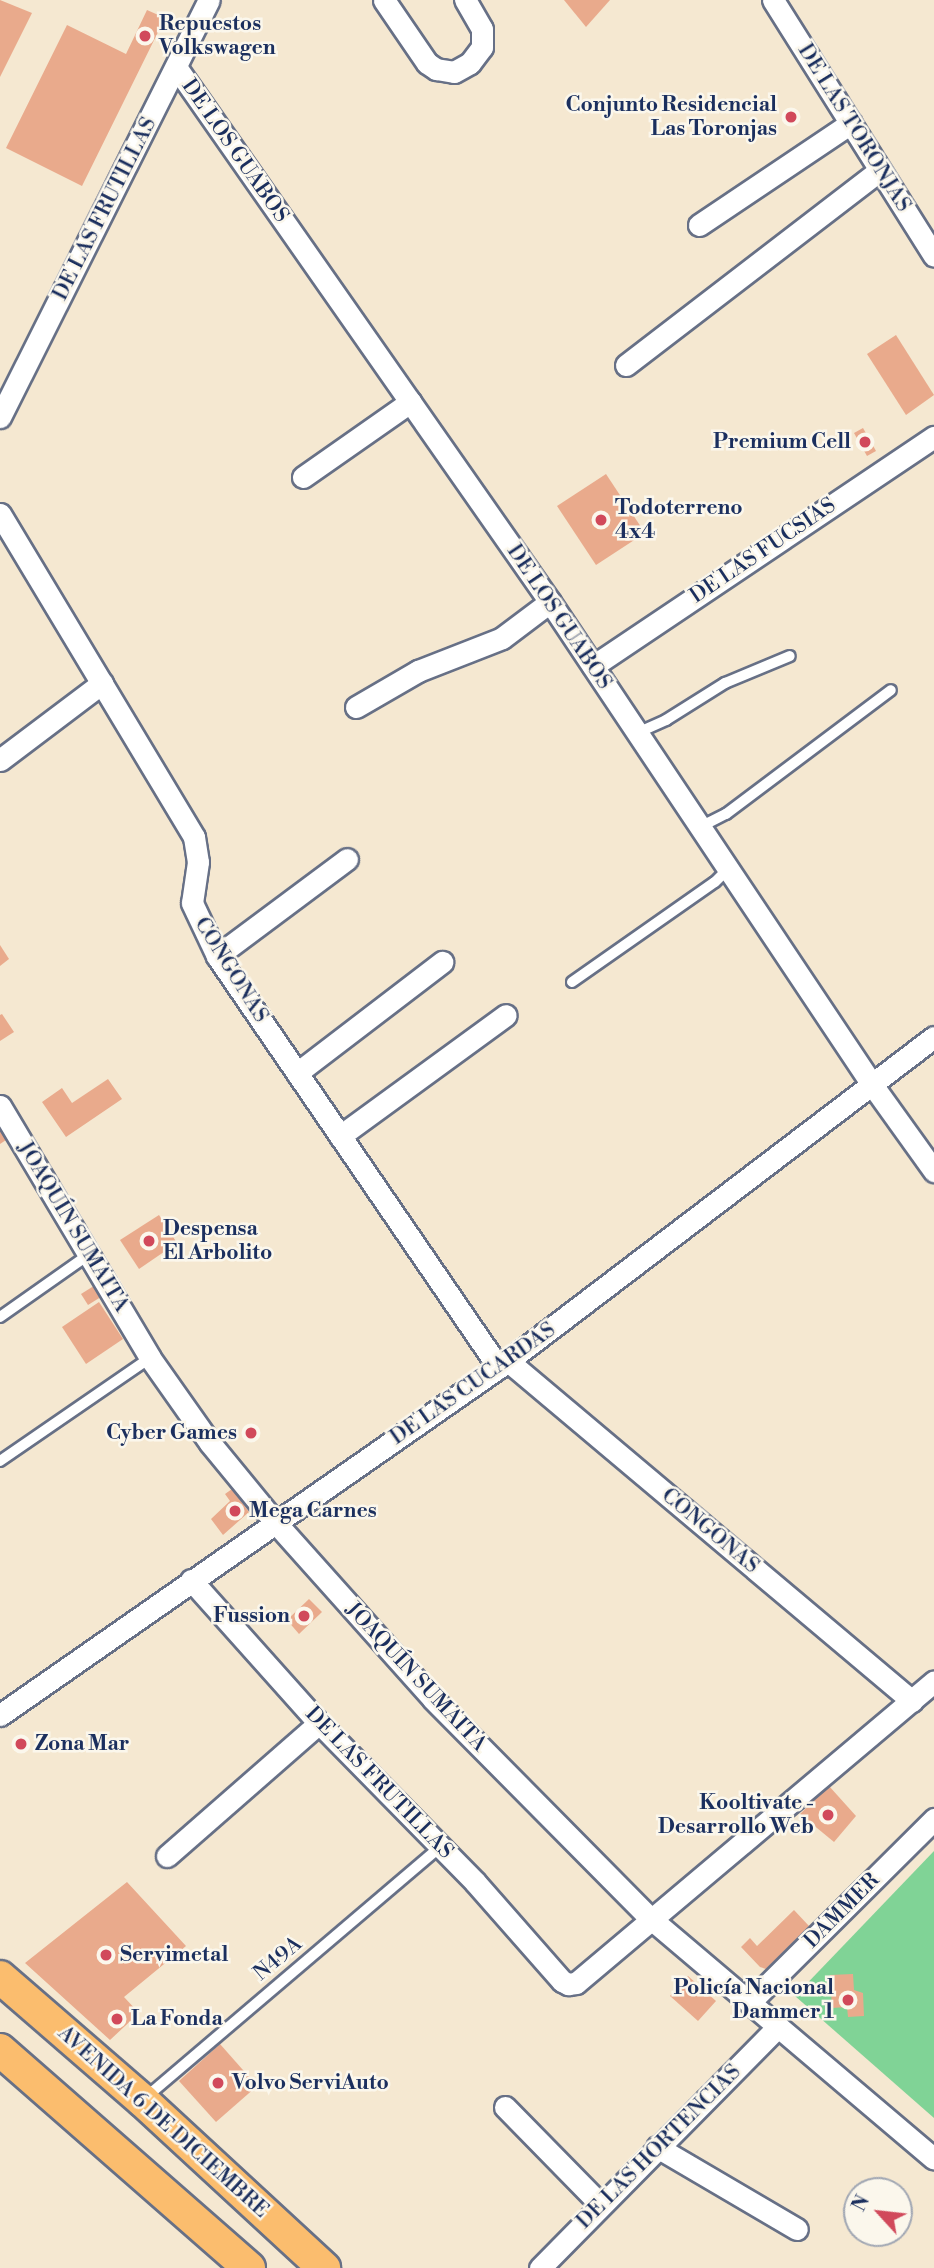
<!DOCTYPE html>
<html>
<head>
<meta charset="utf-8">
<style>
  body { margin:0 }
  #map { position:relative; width:934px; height:2268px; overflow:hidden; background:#f5e8d1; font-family:"Libre Bodoni",serif }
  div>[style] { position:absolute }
  .green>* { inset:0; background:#80d396 }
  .building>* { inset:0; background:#e9aa8c }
  .roads { filter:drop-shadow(2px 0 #677086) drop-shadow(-2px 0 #677086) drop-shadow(0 2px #677086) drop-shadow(0 -2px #677086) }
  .service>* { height:10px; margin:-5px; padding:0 5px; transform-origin:5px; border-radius:5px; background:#fff }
  .minor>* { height:21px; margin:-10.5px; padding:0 10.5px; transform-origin:10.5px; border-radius:10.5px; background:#fff }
  .primary>* { height:32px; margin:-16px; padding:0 16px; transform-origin:16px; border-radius:16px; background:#fbbd6e }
  .dots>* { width:19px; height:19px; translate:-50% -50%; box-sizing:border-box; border:4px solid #fbf7ec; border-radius:50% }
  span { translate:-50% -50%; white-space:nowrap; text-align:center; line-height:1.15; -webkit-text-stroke:5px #fbf7ec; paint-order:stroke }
  .poi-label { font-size:21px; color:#1b2f5e; font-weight:700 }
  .left { translate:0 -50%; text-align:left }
  .right { translate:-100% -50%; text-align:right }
  .street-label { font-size:21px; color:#1b2f5e }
  .north { position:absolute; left:843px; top:2177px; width:70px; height:70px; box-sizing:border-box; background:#fbf7ec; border:2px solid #a1a7b3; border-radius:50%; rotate:297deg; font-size:19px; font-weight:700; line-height:28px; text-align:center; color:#1b2f5e }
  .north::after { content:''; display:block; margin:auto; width:24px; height:32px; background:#d1495b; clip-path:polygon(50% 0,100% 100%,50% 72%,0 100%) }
</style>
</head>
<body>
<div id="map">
  <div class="green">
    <div style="clip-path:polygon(934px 1851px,934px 2118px,795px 1996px)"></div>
  </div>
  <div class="building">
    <div style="clip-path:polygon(0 0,32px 13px,0 77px)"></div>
    <div style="clip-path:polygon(564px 0,610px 0,586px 27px)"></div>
    <div style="clip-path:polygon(147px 10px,165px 18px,82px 186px,6px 148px,67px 25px,126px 54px)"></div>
    <div style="clip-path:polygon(896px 335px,934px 395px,906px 415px,867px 354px)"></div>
    <div style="clip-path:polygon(863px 428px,876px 451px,867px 456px,854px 433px)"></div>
    <div style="clip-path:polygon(606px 474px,645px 533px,596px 565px,557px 506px)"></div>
    <div style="clip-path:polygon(0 945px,9px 959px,0 966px)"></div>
    <div style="clip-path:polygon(2px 1014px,14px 1032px,0 1041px,0 1015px)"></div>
    <div style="clip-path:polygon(108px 1079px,122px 1099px,66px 1137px,42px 1102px,62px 1088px,72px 1103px)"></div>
    <div style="clip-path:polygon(0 1119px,12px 1136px,0 1144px)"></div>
    <div style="clip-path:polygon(159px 1215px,177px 1243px,139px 1269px,120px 1240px)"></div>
    <div style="clip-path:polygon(97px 1284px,104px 1295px,88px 1305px,81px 1294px)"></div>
    <div style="clip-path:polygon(99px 1302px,123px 1339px,86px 1364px,62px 1327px)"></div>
    <div style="clip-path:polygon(254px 1426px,259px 1432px,248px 1439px,244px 1433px)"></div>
    <div style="clip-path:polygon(232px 1489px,249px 1512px,223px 1535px,211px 1519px,230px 1501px,225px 1494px)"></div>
    <div style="clip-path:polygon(309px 1599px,322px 1612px,299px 1634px,287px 1620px)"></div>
    <div style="clip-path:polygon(829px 1786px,856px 1816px,834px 1842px,800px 1814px)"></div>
    <div style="clip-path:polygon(127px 1882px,186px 1946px,124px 1997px,139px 2013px,110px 2040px,25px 1963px)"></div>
    <div style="clip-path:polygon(794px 1910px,809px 1926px,766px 1969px,760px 1967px,741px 1947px,750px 1938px,757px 1946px)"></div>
    <div style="clip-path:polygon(853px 1974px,854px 1990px,863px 1993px,864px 2016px,848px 2017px,847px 2007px,832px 2008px,830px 1975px)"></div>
    <div style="clip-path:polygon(688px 1976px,716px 2001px,698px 2021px,670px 1996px)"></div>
    <div style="clip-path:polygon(220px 2044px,257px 2086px,216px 2122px,179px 2081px)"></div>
  </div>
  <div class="roads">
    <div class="service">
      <div style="left:637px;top:733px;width:32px;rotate:-24deg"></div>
      <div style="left:666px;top:720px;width:70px;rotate:-32.1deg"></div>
      <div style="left:725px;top:683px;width:70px;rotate:-22.6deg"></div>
      <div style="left:700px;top:827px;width:29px;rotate:-27deg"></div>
      <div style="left:726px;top:814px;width:206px;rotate:-36.9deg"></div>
      <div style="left:572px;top:982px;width:174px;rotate:-35deg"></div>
      <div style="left:715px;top:882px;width:18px;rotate:-45deg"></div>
      <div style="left:0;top:1317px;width:111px;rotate:-35.1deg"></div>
      <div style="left:0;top:1461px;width:182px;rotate:-34.5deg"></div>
      <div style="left:145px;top:2098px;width:386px;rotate:-40.4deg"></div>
    </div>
    <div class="minor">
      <div style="left:384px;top:0;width:76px;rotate:55.7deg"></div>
      <div style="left:427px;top:63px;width:11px;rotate:34deg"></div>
      <div style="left:436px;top:69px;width:18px;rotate:9deg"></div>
      <div style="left:454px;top:72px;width:18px;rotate:-29deg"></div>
      <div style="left:470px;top:63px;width:20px;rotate:-53deg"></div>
      <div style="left:482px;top:47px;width:18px;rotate:-90deg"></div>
      <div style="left:482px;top:29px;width:34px;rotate:-120deg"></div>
      <div style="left:773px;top:0;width:302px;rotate:57.8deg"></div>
      <div style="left:176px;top:67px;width:653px;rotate:55.04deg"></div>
      <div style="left:550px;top:602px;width:582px;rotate:56.28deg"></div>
      <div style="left:873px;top:1086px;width:105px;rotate:54.3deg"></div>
      <div style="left:699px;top:225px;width:183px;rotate:-33.9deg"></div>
      <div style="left:626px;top:365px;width:320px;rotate:-37.5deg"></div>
      <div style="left:0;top:417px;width:466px;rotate:-63.4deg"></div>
      <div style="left:303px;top:477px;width:131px;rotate:-35deg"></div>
      <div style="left:0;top:514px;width:377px;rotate:59deg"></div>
      <div style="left:194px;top:837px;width:25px;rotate:81deg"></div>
      <div style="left:198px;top:862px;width:41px;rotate:98.3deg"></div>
      <div style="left:192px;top:903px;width:59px;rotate:64.7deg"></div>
      <div style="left:217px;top:956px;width:499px;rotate:55.6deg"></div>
      <div style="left:593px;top:666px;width:411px;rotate:-33.9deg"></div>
      <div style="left:356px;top:707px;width:72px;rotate:-30.1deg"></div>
      <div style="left:418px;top:671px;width:90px;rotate:-21.4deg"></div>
      <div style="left:502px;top:638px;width:60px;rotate:-36.9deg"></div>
      <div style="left:0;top:760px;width:128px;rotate:-37deg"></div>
      <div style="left:217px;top:956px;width:162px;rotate:-36.7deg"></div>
      <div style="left:297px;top:1073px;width:183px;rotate:-37.4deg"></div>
      <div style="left:0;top:1106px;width:293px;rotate:59.2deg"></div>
      <div style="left:150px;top:1358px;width:104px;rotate:54.8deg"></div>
      <div style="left:210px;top:1443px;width:102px;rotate:50.6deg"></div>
      <div style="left:275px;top:1522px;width:237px;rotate:48.2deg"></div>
      <div style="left:433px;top:1699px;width:308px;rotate:45.3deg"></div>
      <div style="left:650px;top:1918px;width:372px;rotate:40.3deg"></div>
      <div style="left:340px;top:1136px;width:205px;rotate:-36.1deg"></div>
      <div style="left:508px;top:1361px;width:528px;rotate:40.08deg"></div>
      <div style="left:191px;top:1580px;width:192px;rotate:48.2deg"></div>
      <div style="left:319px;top:1723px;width:223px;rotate:45.5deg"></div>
      <div style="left:475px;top:1882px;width:132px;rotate:48.7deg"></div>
      <div style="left:562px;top:1981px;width:7px;rotate:27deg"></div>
      <div style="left:568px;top:1984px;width:8px;rotate:-7deg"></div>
      <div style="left:576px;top:1983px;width:468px;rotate:-40.1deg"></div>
      <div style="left:0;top:1715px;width:619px;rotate:-34.87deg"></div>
      <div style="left:508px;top:1361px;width:535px;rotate:-37.26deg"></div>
      <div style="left:167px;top:1856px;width:202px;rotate:-41.2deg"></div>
      <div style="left:750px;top:2002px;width:260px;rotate:-44.8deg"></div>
      <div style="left:505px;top:2107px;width:136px;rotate:45.6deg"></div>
      <div style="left:657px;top:2147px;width:162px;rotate:30.4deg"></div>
      <div style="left:540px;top:2268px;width:339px;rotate:-45.4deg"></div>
    </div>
    <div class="primary">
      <div style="left:0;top:1977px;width:188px;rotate:40.9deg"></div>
      <div style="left:142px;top:2100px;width:248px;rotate:42.7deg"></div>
      <div style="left:0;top:2050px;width:331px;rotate:41.2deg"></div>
    </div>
  </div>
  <div class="dots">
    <div style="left:145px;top:36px;background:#d1495b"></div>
    <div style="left:791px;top:117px;background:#d1495b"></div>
    <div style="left:865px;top:442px;background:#d1495b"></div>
    <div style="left:601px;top:520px;background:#d1495b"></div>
    <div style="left:149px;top:1241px;background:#d1495b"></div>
    <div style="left:251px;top:1433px;background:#d1495b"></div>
    <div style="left:235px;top:1511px;background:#d1495b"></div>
    <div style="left:304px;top:1616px;background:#d1495b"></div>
    <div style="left:21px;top:1744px;background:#d1495b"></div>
    <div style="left:828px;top:1815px;background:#d1495b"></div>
    <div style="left:106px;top:1955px;background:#d1495b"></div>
    <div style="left:848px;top:2000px;background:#d1495b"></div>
    <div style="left:117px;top:2019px;background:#d1495b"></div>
    <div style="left:218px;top:2083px;background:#d1495b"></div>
  </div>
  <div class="poi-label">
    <span class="left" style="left:159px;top:36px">Repuestos<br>Volkswagen</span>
    <span class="right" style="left:777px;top:117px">Conjunto Residencial<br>Las Toronjas</span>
    <span class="right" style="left:851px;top:442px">Premium Cell</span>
    <span class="left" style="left:615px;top:520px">Todoterreno<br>4x4</span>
    <span class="left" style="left:163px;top:1241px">Despensa<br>El Arbolito</span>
    <span class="right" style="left:237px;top:1433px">Cyber Games</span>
    <span class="left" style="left:249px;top:1511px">Mega Carnes</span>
    <span class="right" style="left:290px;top:1616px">Fussion</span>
    <span class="left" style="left:35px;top:1744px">Zona Mar</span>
    <span class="right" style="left:814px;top:1815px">Kooltivate -<br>Desarrollo Web</span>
    <span class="left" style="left:120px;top:1955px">Servimetal</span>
    <span class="right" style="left:834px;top:2000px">Policía Nacional<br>Dammer 1</span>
    <span class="left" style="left:131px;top:2019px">La Fonda</span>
    <span class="left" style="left:232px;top:2083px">Volvo ServiAuto</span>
  </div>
  <div class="street-label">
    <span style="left:854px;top:128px;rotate:58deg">DE LAS TORONJAS</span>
    <span style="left:235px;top:151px;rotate:55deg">DE LOS GUABOS</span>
    <span style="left:105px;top:209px;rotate:-63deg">DE LAS FRUTILLAS</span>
    <span style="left:763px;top:551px;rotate:-34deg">DE LAS FUCSIAS</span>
    <span style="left:559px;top:617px;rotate:56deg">DE LOS GUABOS</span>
    <span style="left:231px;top:970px;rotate:58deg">CONGONAS</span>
    <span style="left:73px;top:1227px;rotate:59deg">JOAQUÍN SUMAITA</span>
    <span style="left:473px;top:1384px;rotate:-35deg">DE LAS CUCARDAS</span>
    <span style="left:710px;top:1531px;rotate:40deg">CONGONAS</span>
    <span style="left:416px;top:1677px;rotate:47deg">JOAQUÍN SUMAITA</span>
    <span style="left:379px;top:1783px;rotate:46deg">DE LAS FRUTILLAS</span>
    <span style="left:842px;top:1911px;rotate:-45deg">DAMMER</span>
    <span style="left:278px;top:1959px;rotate:-40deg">N49A</span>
    <span style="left:163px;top:2122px;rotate:42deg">AVENIDA 6 DE DICIEMBRE</span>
    <span style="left:659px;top:2147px;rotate:-45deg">DE LAS HORTENCIAS</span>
  </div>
  <div class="north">N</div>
</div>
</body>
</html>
